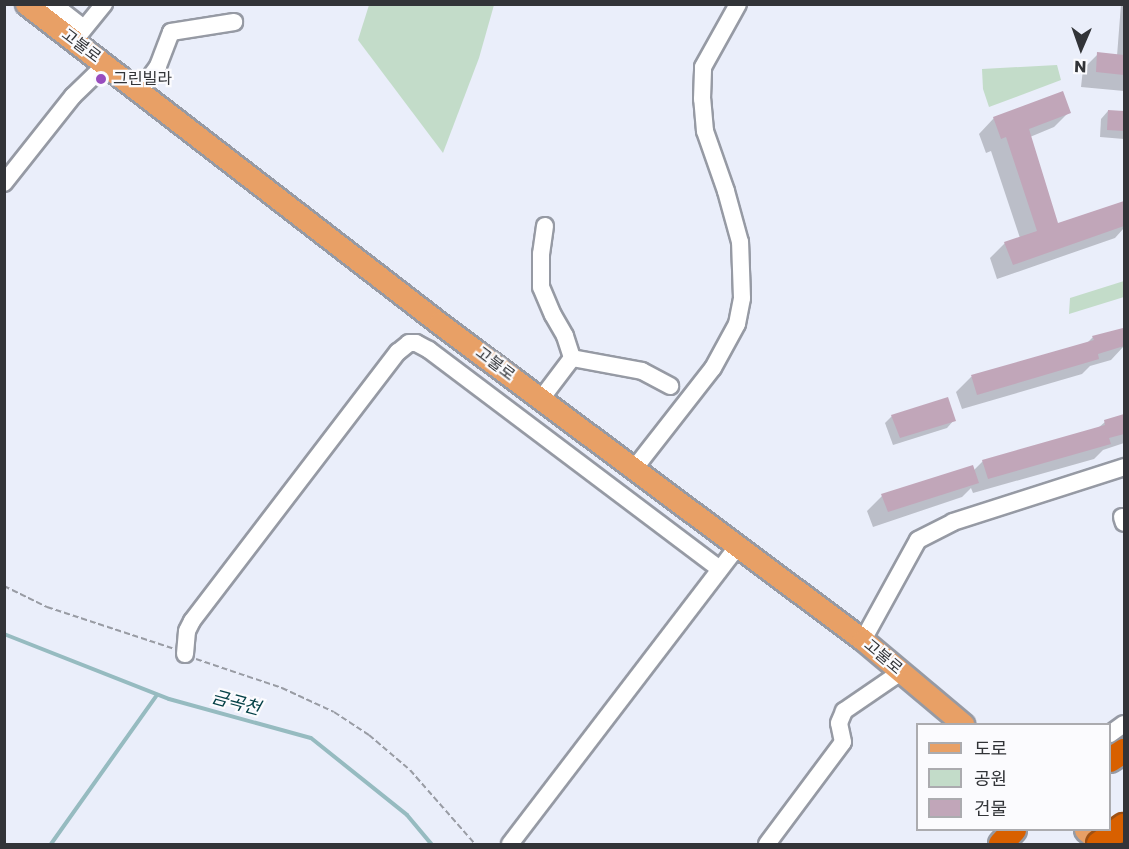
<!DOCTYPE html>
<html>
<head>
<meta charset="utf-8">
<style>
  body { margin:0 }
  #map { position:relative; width:1129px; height:849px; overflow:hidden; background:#eaeefa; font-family:Poppins,"Noto Sans KR",sans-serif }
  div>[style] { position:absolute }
  .green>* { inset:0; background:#c3dcc9 }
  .shadow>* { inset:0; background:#0003 }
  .stream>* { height:4px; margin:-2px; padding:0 2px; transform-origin:2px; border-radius:2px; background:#96bbc0 }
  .building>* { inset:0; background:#c1a6b9 }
  .path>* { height:2px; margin-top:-1px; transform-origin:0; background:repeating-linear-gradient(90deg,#999ca4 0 6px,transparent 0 9px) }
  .roads { filter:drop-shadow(2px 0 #969aa4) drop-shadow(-2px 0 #969aa4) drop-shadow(0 2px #969aa4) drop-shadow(0 -2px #969aa4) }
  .minor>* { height:16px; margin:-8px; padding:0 8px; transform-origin:8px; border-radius:8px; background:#fff }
  .major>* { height:21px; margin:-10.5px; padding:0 10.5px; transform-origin:10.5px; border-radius:10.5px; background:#e8a066 }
  .highway>* { height:24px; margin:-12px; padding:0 12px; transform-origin:12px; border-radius:12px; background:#d86000 }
  .bridges { filter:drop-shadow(2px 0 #9e5114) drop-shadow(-2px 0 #9e5114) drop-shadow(0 2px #9e5114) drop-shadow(0 -2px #9e5114) }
  .highway-bridge>* { height:24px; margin:-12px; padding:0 12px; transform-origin:12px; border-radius:12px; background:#d86000 }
  .dots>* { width:16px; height:16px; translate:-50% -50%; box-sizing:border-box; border:3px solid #fbfbfe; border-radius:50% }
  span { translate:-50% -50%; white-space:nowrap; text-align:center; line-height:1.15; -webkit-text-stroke:4.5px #fbfbfe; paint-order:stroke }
  .street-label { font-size:16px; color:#323438 }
  .poi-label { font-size:16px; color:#323438 }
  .left { translate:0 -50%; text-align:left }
  .water-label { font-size:18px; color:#044046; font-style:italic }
  .frame { position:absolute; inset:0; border:6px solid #323438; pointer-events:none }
  .legend { position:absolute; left:916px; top:723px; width:195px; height:108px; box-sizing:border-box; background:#fbfbfe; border:2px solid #ababaf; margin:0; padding:8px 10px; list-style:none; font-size:18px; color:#323438 }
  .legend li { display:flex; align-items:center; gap:12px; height:30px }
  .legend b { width:30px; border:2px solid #ababaf }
  .north { position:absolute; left:1051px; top:18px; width:60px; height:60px; -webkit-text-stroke:4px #fbfbfe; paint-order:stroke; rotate:182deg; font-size:16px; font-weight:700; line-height:24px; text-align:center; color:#323438 }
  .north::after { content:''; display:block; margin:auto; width:21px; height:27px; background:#323438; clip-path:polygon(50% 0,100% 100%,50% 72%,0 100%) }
</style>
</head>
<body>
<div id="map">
  <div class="green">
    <div style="clip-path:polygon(369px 5px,494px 5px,479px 58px,443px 153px,358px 40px)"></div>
    <div style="clip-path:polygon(1057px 65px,1061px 80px,989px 107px,983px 89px,982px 69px)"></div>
    <div style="clip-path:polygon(1124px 281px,1124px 297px,1069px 314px,1070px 298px)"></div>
  </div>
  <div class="shadow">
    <div style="clip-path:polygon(1121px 4px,1124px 4px,1124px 91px,1081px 87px,1083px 69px,1098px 54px,1117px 56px)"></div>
    <div style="clip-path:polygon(1108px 111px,1124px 113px,1124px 139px,1100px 137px,1101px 119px)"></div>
    <div style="clip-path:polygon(1069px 112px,1054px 127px,1030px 137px,1057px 225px,1123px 203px,1124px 228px,1115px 238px,997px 279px,990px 258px,1005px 243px,1020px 238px,991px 151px,986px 153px,979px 134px,994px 118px)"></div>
    <div style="clip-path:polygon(1122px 329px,1124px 346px,1111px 360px,1090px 366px,1082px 374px,962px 409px,956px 392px,971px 377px,1086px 344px,1093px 337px)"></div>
    <div style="clip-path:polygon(1124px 415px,1124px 443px,1103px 450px,1094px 459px,973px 493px,971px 488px,962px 497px,873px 527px,867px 511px,882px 496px,973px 471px,983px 461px,1098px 428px,1105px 422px)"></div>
    <div style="clip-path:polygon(892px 416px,954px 420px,947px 428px,893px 445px,885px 423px)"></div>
  </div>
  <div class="stream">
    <div style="left:4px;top:634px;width:177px;rotate:21.5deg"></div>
    <div style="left:169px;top:699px;width:147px;rotate:15.4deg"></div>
    <div style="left:311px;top:738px;width:123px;rotate:38.7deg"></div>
    <div style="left:407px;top:815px;width:38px;rotate:50deg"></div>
    <div style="left:51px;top:844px;width:183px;rotate:-54.6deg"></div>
  </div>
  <div class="building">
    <div style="clip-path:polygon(1097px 52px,1124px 55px,1124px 75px,1096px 72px)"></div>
    <div style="clip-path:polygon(1063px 91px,1071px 113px,1029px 129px,1058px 223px,1124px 201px,1124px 226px,1013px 265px,1004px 242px,1037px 231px,1006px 137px,1001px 139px,993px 117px)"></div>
    <div style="clip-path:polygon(1108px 110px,1124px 111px,1124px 131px,1107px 130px)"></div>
    <div style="clip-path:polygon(1123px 328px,1124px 346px,1098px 354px,1099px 359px,977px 395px,971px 375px,1094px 340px,1092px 336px)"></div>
    <div style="clip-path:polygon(948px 397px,956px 421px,900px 438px,891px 415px)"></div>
    <div style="clip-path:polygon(1124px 414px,1124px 434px,1109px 438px,1111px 444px,988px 479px,982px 460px,1105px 425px,1104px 420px)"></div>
    <div style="clip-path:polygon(973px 465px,979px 483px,888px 512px,881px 494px)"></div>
  </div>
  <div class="path">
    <div style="left:4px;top:586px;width:48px;rotate:26deg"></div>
    <div style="left:47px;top:607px;width:132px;rotate:18.2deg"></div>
    <div style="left:196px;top:659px;width:91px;rotate:18.6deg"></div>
    <div style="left:282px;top:688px;width:57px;rotate:24.8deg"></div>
    <div style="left:334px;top:712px;width:42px;rotate:33.3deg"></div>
    <div style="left:369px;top:735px;width:54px;rotate:40.5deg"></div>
    <div style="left:410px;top:770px;width:98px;rotate:48.7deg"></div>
  </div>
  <div class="roads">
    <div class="minor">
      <div style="left:53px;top:4px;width:39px;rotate:38deg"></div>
      <div style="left:74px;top:41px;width:48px;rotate:-51deg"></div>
      <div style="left:140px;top:91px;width:31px;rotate:-54deg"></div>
      <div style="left:158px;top:66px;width:36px;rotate:-69deg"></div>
      <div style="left:171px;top:32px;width:64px;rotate:-9deg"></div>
      <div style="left:4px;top:183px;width:111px;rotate:-51.6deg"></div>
      <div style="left:73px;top:96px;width:46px;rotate:-44.1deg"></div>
      <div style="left:545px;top:226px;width:28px;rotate:98deg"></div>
      <div style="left:541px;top:254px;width:33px;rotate:90deg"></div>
      <div style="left:541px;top:287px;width:30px;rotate:67deg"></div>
      <div style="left:553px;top:315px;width:24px;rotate:60deg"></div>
      <div style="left:565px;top:336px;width:23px;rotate:72deg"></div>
      <div style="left:572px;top:358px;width:71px;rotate:10.5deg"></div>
      <div style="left:642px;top:371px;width:32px;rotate:28deg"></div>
      <div style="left:541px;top:399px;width:51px;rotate:-52.9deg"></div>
      <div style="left:634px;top:469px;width:128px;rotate:-52deg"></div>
      <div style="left:713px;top:368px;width:50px;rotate:-61.4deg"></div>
      <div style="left:737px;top:324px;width:26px;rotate:-79deg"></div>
      <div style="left:742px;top:298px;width:56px;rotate:-92deg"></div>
      <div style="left:740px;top:242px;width:53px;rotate:-105.4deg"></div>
      <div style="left:726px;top:191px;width:64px;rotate:-109.3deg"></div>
      <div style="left:705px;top:131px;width:32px;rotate:-95deg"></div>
      <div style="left:702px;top:99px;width:32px;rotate:-88deg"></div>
      <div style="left:703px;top:67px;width:72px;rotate:-60.9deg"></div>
      <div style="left:1122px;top:517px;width:6px;rotate:72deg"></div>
      <div style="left:863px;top:640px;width:114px;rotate:-61.2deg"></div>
      <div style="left:918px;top:540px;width:39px;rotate:-27deg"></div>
      <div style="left:953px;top:522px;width:180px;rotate:-17.8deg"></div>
      <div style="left:185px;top:654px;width:23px;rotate:-85deg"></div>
      <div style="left:187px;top:631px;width:11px;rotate:-63deg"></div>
      <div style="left:192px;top:621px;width:339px;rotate:-52.6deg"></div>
      <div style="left:398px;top:352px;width:14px;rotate:-39deg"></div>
      <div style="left:409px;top:343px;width:7px"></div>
      <div style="left:416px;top:343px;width:15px;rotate:28deg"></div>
      <div style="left:429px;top:350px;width:364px;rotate:37deg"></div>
      <div style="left:1110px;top:734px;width:17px;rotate:-36deg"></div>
      <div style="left:510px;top:844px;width:374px;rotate:-52.6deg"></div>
      <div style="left:767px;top:844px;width:127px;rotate:-53.3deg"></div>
      <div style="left:843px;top:742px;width:19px;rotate:-102deg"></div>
      <div style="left:839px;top:723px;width:13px;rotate:-67deg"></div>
      <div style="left:844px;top:711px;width:69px;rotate:-34.4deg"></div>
    </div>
    <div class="major">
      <div style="left:26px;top:4px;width:522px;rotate:37.68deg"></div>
      <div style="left:439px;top:323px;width:529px;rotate:36.78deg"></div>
      <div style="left:863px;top:640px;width:131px;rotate:40deg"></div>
      <div style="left:1085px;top:830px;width:22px;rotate:39deg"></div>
    </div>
    <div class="highway">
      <div style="left:1110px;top:760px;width:17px;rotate:-33deg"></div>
      <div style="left:1001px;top:844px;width:19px;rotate:-47deg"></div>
    </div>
  </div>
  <div class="bridges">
    <div class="highway-bridge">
      <div style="left:1099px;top:844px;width:31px;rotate:-36deg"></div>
    </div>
  </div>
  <div class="dots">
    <div style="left:101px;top:79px;background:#994cbe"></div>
  </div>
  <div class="street-label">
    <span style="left:81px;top:46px;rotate:37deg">고불로</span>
    <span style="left:495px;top:364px;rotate:37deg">고불로</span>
    <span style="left:883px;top:657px;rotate:40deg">고불로</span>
  </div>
  <div class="poi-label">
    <span class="left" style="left:113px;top:79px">그린빌라</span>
  </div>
  <div class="water-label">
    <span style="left:236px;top:703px;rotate:15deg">금곡천</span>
  </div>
  <div class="frame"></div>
  <ul class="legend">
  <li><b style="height:8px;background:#e8a066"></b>도로</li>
  <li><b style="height:16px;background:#c3dcc9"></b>공원</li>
  <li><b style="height:16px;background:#c1a6b9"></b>건물</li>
  </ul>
  <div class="north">N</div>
</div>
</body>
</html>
